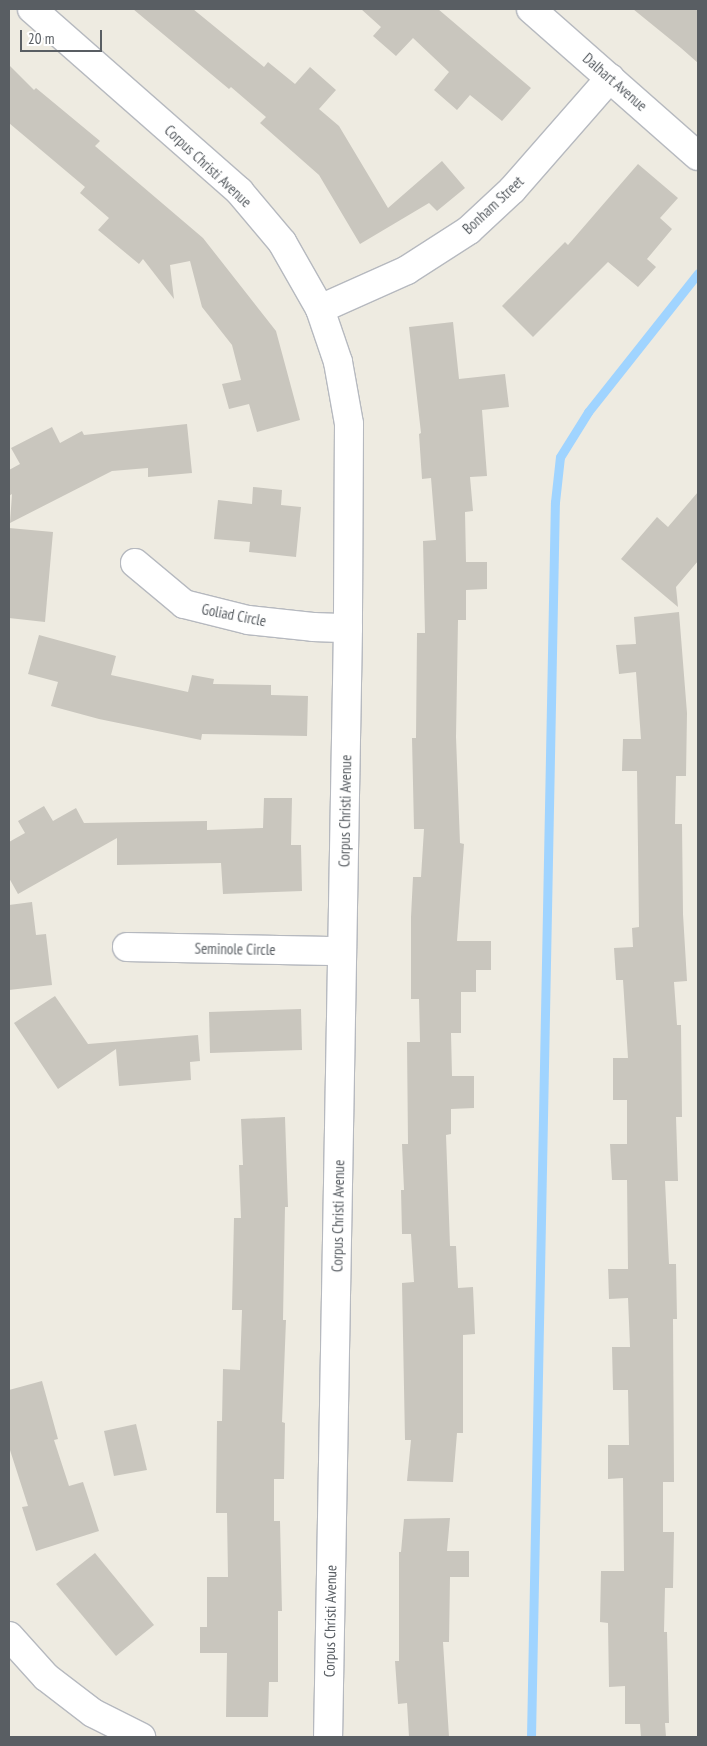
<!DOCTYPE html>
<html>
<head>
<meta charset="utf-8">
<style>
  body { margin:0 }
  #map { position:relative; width:707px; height:1746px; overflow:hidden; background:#eeebe1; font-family:"PT Sans Narrow",sans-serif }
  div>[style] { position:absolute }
  .stream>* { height:9px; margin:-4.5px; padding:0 4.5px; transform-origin:4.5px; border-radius:4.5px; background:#a0d4ff }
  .building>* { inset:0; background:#c9c6be }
  .roads { filter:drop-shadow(1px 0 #b6b9bf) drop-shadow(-1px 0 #b6b9bf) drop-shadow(0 1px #b6b9bf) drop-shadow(0 -1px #b6b9bf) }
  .minor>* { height:28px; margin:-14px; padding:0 14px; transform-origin:14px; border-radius:14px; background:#fff }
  span { translate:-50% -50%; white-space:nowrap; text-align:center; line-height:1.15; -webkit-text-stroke:5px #fff; paint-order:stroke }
  .street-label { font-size:15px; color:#595e63 }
  .frame { position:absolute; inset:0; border:10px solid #595e63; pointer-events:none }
  .scale { position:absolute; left:20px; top:30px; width:82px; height:22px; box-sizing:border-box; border:2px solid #595e63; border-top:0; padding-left:6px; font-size:15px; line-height:18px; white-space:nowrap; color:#595e63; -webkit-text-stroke:4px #fff; paint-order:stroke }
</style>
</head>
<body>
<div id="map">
  <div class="stream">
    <div style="left:531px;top:1737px;width:1235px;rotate:-88.89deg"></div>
    <div style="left:555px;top:502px;width:45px;rotate:-83.7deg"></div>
    <div style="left:560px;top:457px;width:53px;rotate:-58.1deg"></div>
    <div style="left:588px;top:412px;width:177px;rotate:-51.6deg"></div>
  </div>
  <div class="building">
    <div style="clip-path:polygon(133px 9px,193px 9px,264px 67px,268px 62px,295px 84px,310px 67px,336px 90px,319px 109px,339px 126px,388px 208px,442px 161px,465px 188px,437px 211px,429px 203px,360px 244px,319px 175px,260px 123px,266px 117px,231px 87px,229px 89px)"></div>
    <div style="clip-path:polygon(361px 9px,438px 9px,531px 88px,502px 121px,470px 95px,457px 110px,434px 90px,449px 72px,413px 38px,396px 56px,373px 36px,381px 27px)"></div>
    <div style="clip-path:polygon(633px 9px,698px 9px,698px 63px,681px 48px)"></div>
    <div style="clip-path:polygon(9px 65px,34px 90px,36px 88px,100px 141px,95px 146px,203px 238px,276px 331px,300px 420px,257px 432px,249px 404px,229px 409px,222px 384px,241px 380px,232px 345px,202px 307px,190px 261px,170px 265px,174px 299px,143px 259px,139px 264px,98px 230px,109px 218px,80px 193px,85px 187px,9px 123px)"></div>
    <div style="clip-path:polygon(638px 164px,678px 198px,660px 218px,672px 229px,647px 259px,656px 267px,638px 287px,608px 262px,533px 337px,502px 306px,565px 242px,568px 245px)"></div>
    <div style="clip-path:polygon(453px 322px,459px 379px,505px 374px,509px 407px,482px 410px,487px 476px,470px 477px,473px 511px,465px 512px,466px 562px,487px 562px,487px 589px,466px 590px,466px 620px,458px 620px,456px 737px,460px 843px,464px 844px,457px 941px,491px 941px,491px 970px,476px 970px,476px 992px,461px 992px,461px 1033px,451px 1033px,452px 1076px,474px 1076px,474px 1108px,451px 1109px,451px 1134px,446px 1135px,450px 1246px,456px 1246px,458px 1288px,473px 1287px,475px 1334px,463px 1335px,463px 1433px,457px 1433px,453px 1482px,407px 1481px,411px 1440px,405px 1440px,402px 1283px,414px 1282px,411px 1234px,402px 1234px,401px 1190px,404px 1190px,402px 1144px,408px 1144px,407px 1042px,420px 1042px,419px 999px,411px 999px,411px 917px,413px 877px,421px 877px,424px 829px,414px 829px,412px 738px,416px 738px,417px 633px,425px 633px,423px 541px,436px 540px,431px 478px,422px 479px,419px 434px,421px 433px,409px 327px)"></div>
    <div style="clip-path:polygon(187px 424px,192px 473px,148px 477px,148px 468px,112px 471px,10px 523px,12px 494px,9px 496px,9px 470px,20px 464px,11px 448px,52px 427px,60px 443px,82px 431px,84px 435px)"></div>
    <div style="clip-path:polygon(253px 487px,282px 490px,281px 505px,301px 507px,296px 557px,249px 552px,250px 542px,214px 539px,218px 500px,252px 504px)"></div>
    <div style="clip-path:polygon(698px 492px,698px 561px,676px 587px,678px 607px,621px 559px,657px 517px,668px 527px)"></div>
    <div style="clip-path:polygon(9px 528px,53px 532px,45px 622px,9px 618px)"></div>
    <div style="clip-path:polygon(679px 612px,687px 713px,686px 776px,676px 776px,675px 824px,682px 824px,683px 914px,687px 981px,674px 982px,677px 1025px,681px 1025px,682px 1117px,676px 1117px,678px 1181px,665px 1181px,669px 1264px,676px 1264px,677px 1319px,673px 1319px,674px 1482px,663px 1482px,663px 1532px,674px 1532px,673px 1588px,665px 1588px,664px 1632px,667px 1632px,669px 1723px,665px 1723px,666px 1737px,641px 1737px,640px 1724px,625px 1724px,625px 1686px,609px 1687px,608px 1623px,600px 1622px,601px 1571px,624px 1571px,623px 1478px,608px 1479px,608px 1445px,629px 1445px,628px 1390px,613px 1390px,612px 1347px,630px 1347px,628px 1298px,609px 1299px,608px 1269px,628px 1269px,627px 1180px,612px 1180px,610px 1144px,627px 1144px,627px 1100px,613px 1100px,613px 1058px,628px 1058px,623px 980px,616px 980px,614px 948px,633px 947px,632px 928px,639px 927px,637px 771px,622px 771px,623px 739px,641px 739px,636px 672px,619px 674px,616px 645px,636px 644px,634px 617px)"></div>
    <div style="clip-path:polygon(39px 635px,116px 656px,111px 675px,188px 692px,192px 675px,214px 679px,213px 684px,271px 685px,271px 695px,308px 696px,307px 736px,202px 734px,201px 740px,99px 719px,51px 706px,58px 682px,28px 674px)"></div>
    <div style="clip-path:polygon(264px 798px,292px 798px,291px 845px,301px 845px,302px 891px,223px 894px,221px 863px,117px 865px,117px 838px,18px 894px,9px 878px,9px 842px,25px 833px,18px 821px,44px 806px,53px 821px,76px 808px,84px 823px,207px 821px,207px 830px,263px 828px)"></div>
    <div style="clip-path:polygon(32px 902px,36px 935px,46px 934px,52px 985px,9px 990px,9px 905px)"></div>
    <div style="clip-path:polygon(55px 996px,88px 1044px,198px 1035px,200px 1061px,190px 1062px,191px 1080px,119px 1086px,116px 1049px,58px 1089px,14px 1023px)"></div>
    <div style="clip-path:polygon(301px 1009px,302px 1050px,210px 1053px,209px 1012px)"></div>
    <div style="clip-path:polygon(285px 1117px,288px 1207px,285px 1207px,283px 1320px,286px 1320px,282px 1422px,285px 1423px,284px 1479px,274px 1479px,274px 1521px,280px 1521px,282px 1611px,278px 1611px,278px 1682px,269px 1682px,268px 1717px,226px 1717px,227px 1653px,200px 1653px,200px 1627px,207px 1627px,207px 1577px,228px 1577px,227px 1513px,216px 1513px,217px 1421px,222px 1421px,223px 1369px,240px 1370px,242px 1310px,232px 1310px,234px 1218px,241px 1218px,239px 1165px,243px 1165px,241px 1119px)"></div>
    <div style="clip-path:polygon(42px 1381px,58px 1439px,54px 1440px,69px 1486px,83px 1482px,99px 1531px,36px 1551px,22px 1507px,28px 1506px,9px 1447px,9px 1390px)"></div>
    <div style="clip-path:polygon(136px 1424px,147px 1470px,114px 1476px,104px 1431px)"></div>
    <div style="clip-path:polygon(450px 1518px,447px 1551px,469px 1551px,469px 1577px,450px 1577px,449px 1642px,443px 1642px,449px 1737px,409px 1737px,407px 1703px,398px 1704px,395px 1661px,399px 1661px,399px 1552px,401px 1552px,404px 1519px)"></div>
    <div style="clip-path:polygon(95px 1553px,154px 1625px,116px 1656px,56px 1584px)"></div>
  </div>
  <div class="roads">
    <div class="minor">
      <div style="left:32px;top:9px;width:276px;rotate:41.3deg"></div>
      <div style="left:239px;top:191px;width:67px;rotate:49.9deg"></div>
      <div style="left:282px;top:242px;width:77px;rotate:60.4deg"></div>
      <div style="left:320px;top:309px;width:56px;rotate:71.2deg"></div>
      <div style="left:338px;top:362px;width:63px;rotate:79.9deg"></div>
      <div style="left:349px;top:424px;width:204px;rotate:90.3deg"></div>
      <div style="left:348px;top:628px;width:1109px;rotate:91.03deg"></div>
      <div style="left:531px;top:9px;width:222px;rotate:41.4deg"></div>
      <div style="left:320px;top:309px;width:95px;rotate:-24.1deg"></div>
      <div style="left:407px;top:270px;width:74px;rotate:-32.8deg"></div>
      <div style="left:469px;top:230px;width:59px;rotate:-42.9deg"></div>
      <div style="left:512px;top:190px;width:149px;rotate:-48.8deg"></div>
      <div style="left:135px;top:563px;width:64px;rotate:39.9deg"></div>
      <div style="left:184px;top:604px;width:66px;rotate:14deg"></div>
      <div style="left:248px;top:620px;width:65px;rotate:6.1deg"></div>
      <div style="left:313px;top:627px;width:35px;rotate:2deg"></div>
      <div style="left:127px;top:947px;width:215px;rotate:1.1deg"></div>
      <div style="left:9px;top:1636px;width:55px;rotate:47.9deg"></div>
      <div style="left:46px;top:1677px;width:59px;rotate:37.5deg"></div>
      <div style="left:93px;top:1713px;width:54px;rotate:26.6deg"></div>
    </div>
  </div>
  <div class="street-label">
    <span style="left:615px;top:82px;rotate:41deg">Dalhart Avenue</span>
    <span style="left:208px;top:166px;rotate:43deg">Corpus Christi Avenue</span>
    <span style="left:493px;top:205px;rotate:-43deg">Bonham Street</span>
    <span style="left:234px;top:615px;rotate:11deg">Goliad Circle</span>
    <span style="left:345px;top:811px;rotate:-89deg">Corpus Christi Avenue</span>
    <span style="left:235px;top:949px;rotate:1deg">Seminole Circle</span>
    <span style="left:338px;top:1216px;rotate:-89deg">Corpus Christi Avenue</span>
    <span style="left:330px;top:1621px;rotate:-89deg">Corpus Christi Avenue</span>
  </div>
  <div class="frame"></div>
  <div class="scale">20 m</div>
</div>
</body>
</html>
